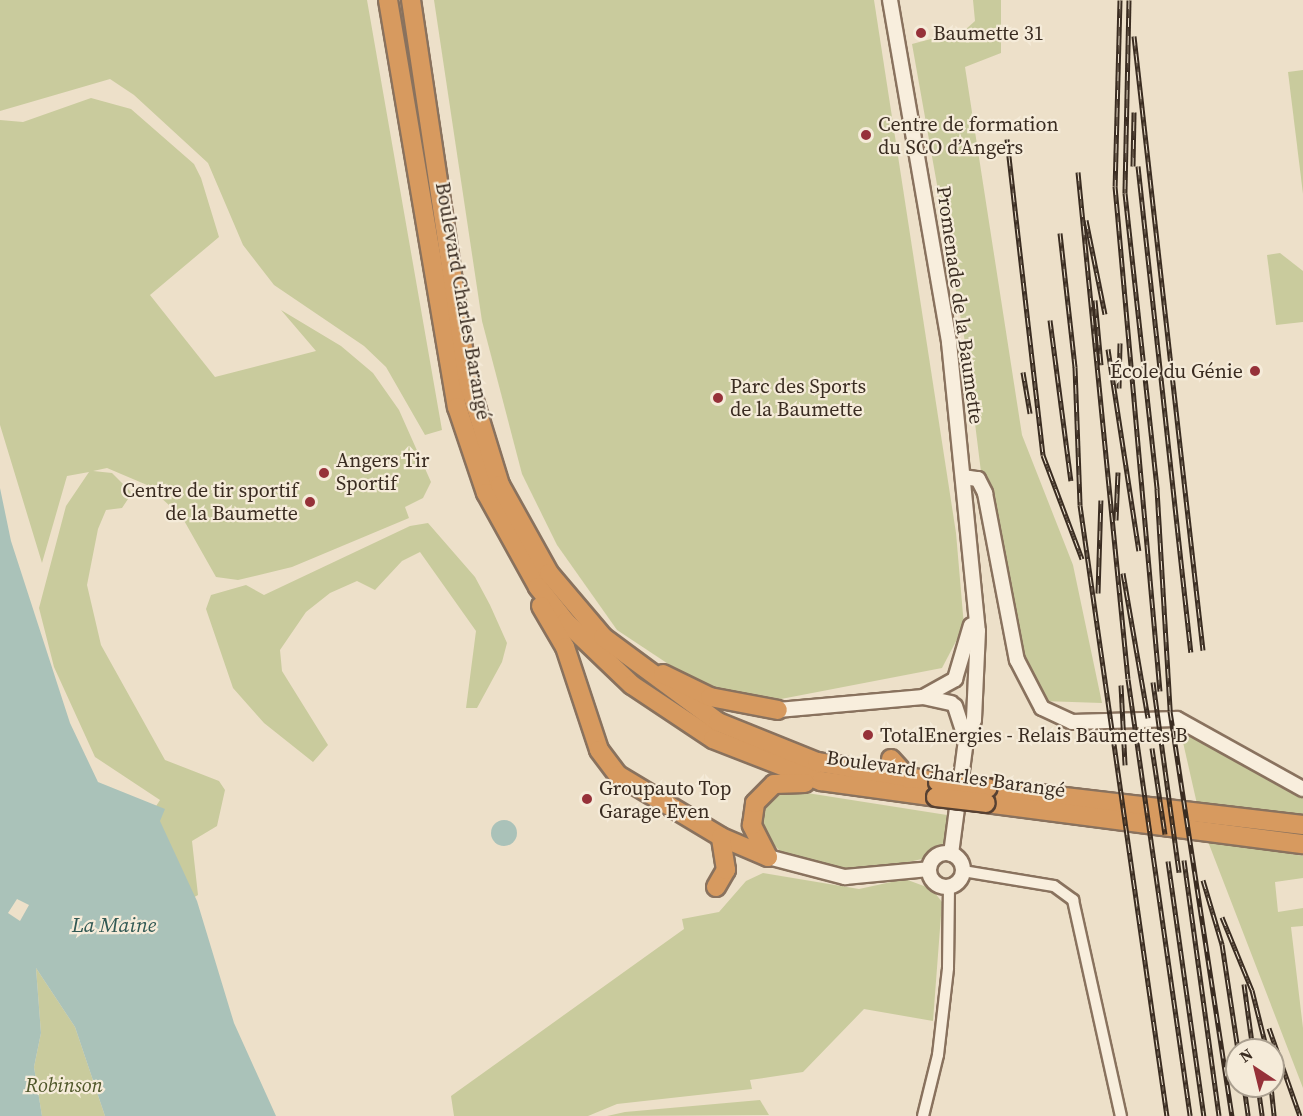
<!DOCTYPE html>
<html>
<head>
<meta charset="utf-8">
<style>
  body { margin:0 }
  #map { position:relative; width:1303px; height:1116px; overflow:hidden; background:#ede0c9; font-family:"Source Serif 4",serif }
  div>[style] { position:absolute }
  .green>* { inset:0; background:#c9cb9d }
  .water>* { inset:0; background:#aac2b9 }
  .round { border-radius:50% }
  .roads { filter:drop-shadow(2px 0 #89725e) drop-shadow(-2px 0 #89725e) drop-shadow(0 2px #89725e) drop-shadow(0 -2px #89725e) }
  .street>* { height:10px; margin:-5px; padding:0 5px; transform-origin:5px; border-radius:5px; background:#f8eedd }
  .secondary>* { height:14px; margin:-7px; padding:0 7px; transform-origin:7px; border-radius:7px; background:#f8eedd }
  .secondary>.ring { margin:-7px; padding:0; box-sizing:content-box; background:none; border:14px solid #f8eedd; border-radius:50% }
  .highway>* { height:18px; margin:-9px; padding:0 9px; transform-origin:9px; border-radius:9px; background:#d79a5f }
  .rail>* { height:5px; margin-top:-2.5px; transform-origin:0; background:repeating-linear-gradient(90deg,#f5ebd9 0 9px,#3a2c21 0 18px); box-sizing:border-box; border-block:2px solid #3a2c21 }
  .bridges { filter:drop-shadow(2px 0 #574132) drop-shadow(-2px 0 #574132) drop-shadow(0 2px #574132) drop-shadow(0 -2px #574132) }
  .highway-bridge>* { height:18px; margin:-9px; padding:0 9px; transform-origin:9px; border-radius:9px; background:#d79a5f }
  .dots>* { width:16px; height:16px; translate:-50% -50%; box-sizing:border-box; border:3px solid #f5ebd9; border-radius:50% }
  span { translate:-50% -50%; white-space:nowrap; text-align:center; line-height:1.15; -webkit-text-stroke:4.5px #f5ebd9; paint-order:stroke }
  .poi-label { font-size:20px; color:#3a2c21 }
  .left { translate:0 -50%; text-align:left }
  .right { translate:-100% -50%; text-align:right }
  .street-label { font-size:20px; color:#3a2c21 }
  .park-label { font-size:20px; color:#4e5629; font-style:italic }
  .water-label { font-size:21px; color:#315954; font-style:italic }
  .north { position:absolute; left:1225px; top:1038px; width:60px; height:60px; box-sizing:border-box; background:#f5ebd9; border:2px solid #aa9f8f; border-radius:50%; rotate:325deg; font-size:16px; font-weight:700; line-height:24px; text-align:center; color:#3a2c21 }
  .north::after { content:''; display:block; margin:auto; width:21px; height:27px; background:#963139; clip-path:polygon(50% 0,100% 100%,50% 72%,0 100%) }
</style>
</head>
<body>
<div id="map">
  <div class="green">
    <div style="clip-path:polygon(0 0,367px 0,442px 430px,425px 435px,386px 367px,364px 346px,274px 285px,243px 245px,208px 163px,134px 95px,110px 79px,0 111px)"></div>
    <div style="clip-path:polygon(434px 0,874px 0,956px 533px,964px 626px,942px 668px,781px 699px,700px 685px,617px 630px,557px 545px,522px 474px,482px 321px)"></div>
    <div style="clip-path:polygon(973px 0,1001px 0,1001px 53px,965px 67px,1022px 435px,1073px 565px,1102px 703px,1042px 701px,1020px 647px,989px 482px,981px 472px,965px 342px,912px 44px,965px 30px,975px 21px)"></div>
    <div style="clip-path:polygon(1303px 70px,1303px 194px,1288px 72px)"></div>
    <div style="clip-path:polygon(91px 98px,131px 109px,194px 164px,201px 178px,219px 237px,150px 295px,215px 377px,316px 351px,281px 310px,341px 346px,373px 373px,399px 410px,431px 482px,423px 498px,405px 507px,409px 518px,292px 567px,238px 580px,216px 577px,182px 517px,147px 485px,107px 468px,93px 471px,112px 473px,132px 493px,122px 508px,106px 510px,98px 529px,87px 585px,101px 645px,165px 760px,219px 781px,225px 790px,217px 826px,192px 841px,198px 895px,177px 907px,151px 814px,160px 800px,95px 757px,54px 667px,39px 608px,66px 506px,89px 472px,67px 476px,42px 563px,0 425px,0 120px,23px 122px)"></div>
    <div style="clip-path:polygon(1280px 253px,1303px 271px,1303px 322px,1276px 325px,1267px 255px)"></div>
    <div style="clip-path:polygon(428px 523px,475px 577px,490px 605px,507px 643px,502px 662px,477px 708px,466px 708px,476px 631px,420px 552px,402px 561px,375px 590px,357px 581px,330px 593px,306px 612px,280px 650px,282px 671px,328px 745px,313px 762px,264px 723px,233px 688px,206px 609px,211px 595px,246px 585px,264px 595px,410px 526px)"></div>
    <div style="clip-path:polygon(1180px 729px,1303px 796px,1303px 817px,1197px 804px)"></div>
    <div style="clip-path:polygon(788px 790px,947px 815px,944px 844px,922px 859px,858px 873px,787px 858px,766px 837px,759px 816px,767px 798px)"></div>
    <div style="clip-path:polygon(1207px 839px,1303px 856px,1303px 878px,1275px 882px,1278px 912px,1303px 908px,1303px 926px,1291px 927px,1303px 1028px,1303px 1088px)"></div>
    <div style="clip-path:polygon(763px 873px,859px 889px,905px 879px,932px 889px,942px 902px,933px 1021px,864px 1009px,803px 1072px,750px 1080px,752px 1089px,617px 1104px,588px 1116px,454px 1116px,451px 1096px,684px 929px,682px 919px,719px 912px,746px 881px)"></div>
    <div style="clip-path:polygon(36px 968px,75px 1027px,105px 1116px,42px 1116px,34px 1067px,41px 1033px)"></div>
    <div style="clip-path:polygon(760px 1100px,769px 1115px,607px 1116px,625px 1112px)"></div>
  </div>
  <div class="water">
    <div style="clip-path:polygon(evenodd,0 488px,11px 541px,70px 723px,98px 782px,165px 809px,160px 821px,197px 901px,234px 1023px,276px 1116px,105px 1116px,75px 1027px,36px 968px,41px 1033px,34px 1067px,42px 1116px,0 1116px,0 488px,17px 899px,29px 905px,20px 921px,8px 913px,17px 899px)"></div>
    <div class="round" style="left:491px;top:820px;width:26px;height:26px"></div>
  </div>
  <div class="roads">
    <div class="street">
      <div style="left:963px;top:871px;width:92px;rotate:9.4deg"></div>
      <div style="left:1054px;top:886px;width:24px;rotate:36deg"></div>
      <div style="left:1073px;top:900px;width:221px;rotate:77.5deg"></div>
      <div style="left:923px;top:1116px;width:63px;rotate:-76.2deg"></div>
      <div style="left:938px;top:1055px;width:88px;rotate:-83.4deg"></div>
      <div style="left:948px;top:968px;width:81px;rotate:-89.3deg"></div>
    </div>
    <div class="secondary">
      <div style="left:890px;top:0;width:347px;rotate:80.2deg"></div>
      <div style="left:949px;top:342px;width:290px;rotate:84.3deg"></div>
      <div style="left:978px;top:631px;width:89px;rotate:92.6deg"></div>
      <div style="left:974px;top:720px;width:22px;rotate:112deg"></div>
      <div style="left:966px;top:740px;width:115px;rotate:97.5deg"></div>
      <div style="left:963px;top:477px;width:15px;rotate:8deg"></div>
      <div style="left:978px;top:479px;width:16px;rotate:63deg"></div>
      <div style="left:985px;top:493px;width:170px;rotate:79.2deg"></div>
      <div style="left:1017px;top:660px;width:54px;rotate:62.5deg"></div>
      <div style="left:1042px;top:708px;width:33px;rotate:25deg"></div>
      <div style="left:1072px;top:722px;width:105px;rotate:-1.6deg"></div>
      <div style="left:1177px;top:719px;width:144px;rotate:29.1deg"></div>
      <div style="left:923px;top:697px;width:37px;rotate:-29deg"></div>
      <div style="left:955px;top:679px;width:56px;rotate:-73.5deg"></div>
      <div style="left:955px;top:706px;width:36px;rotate:72deg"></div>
      <div style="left:778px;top:710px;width:146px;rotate:-5.1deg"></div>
      <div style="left:923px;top:697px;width:29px;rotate:12deg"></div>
      <div class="ring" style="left:929px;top:853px;width:20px;height:20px"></div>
      <div style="left:768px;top:857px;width:80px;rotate:14.6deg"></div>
      <div style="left:845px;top:877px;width:84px;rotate:-5.4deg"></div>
    </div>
    <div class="highway">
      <div style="left:388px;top:0;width:413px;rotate:80.4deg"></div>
      <div style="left:457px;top:407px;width:91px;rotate:71.4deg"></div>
      <div style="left:486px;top:493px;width:107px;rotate:61deg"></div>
      <div style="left:538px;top:587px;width:45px;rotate:51.3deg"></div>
      <div style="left:566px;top:622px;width:91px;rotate:43.7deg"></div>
      <div style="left:632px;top:685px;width:97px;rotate:33.7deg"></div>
      <div style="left:713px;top:739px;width:116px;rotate:21.3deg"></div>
      <div style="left:821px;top:781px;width:116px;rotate:7.9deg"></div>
      <div style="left:411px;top:0;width:385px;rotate:81.5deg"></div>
      <div style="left:468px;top:381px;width:109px;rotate:72.9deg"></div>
      <div style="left:500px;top:485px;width:101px;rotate:60.9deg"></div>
      <div style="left:549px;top:573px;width:84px;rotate:49.8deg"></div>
      <div style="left:603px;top:637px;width:143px;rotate:36.5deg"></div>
      <div style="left:718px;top:722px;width:107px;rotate:22deg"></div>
      <div style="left:817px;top:762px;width:123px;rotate:9.4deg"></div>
      <div style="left:541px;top:606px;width:48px;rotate:59.7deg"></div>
      <div style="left:565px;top:647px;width:108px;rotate:71.7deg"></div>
      <div style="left:599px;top:750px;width:31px;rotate:53deg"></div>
      <div style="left:618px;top:775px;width:120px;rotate:31deg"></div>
      <div style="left:721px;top:837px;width:51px;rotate:23.1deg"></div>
      <div style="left:663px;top:674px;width:52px;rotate:26.1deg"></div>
      <div style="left:710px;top:697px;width:69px;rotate:10.8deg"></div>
      <div style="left:891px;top:759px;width:27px;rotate:48deg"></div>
      <div style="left:988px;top:788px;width:317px;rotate:6.7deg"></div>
      <div style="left:986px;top:803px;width:320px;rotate:7.4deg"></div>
      <div style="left:768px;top:857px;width:36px;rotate:-117deg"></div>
      <div style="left:752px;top:825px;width:22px;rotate:-82deg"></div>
      <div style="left:755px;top:803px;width:27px;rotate:-45deg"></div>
      <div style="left:774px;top:784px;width:31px;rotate:-2deg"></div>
      <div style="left:716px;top:887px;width:20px;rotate:-60deg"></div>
      <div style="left:726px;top:870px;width:33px;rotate:-99deg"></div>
    </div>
  </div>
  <div class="rail">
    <div style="left:1120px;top:0;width:186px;rotate:91.5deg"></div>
    <div style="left:1115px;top:186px;width:507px;rotate:84.91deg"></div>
    <div style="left:1129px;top:0;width:193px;rotate:91.2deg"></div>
    <div style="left:1125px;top:193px;width:298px;rotate:83.8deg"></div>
    <div style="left:1157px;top:489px;width:222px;rotate:86.6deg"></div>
    <div style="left:1170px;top:711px;width:410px;rotate:81.3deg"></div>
    <div style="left:1134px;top:36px;width:618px;rotate:83.59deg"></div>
    <div style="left:1007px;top:139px;width:318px;rotate:83.5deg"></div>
    <div style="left:1043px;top:455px;width:111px;rotate:69.4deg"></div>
    <div style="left:1133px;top:166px;width:54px;rotate:-88.9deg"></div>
    <div style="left:1138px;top:166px;width:489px;rotate:83.8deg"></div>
    <div style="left:1078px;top:172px;width:509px;rotate:84.37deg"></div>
    <div style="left:1128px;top:679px;width:441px;rotate:81.9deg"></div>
    <div style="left:1086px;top:220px;width:96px;rotate:78.6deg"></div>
    <div style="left:1060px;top:233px;width:135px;rotate:83.6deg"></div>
    <div style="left:1075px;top:367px;width:138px;rotate:87.9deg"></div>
    <div style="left:1080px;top:505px;width:617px;rotate:81.9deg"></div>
    <div style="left:1095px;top:300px;width:65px;rotate:84.7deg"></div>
    <div style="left:1050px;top:320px;width:162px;rotate:82.6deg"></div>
    <div style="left:1108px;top:349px;width:204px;rotate:81.3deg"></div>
    <div style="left:1023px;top:372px;width:42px;rotate:80.3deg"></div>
    <div style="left:1119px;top:388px;width:45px;rotate:-88.7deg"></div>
    <div style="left:1116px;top:520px;width:48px;rotate:-87.6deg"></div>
    <div style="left:1123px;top:573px;width:147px;rotate:80.2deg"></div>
    <div style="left:1098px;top:593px;width:93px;rotate:-88.2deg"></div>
    <div style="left:1153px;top:682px;width:192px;rotate:82.2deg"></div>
    <div style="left:1121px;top:685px;width:80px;rotate:87.1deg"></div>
    <div style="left:1152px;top:748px;width:87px;rotate:81.4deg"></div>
    <div style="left:1184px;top:860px;width:258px;rotate:82.2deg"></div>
    <div style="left:1168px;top:861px;width:258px;rotate:82deg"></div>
    <div style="left:1203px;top:880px;width:67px;rotate:73.5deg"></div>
    <div style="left:1222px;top:944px;width:107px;rotate:81.4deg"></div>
    <div style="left:1222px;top:917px;width:79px;rotate:67.7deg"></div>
    <div style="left:1252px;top:990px;width:62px;rotate:76deg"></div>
    <div style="left:1244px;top:984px;width:67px;rotate:82.2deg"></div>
    <div style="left:1269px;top:1028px;width:93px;rotate:70.6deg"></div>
    <div style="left:1244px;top:1086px;width:30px;rotate:82deg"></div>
    <div style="left:1258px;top:1086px;width:30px;rotate:82deg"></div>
    <div style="left:1271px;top:1086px;width:30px;rotate:84deg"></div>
  </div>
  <div class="bridges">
    <div class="highway-bridge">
      <div style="left:938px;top:782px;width:50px;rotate:6.8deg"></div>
      <div style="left:936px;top:797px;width:50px;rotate:6.8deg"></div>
    </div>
  </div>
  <div class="dots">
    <div style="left:921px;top:33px;background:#963139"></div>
    <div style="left:866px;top:135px;background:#963139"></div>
    <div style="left:1255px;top:371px;background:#963139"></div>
    <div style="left:718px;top:398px;background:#963139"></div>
    <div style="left:324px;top:473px;background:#963139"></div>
    <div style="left:310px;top:502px;background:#963139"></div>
    <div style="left:868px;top:735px;background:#963139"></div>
    <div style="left:587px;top:799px;background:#963139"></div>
  </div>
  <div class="poi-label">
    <span class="left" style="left:933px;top:33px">Baumette 31</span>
    <span class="left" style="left:878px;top:136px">Centre de formation<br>du SCO d’Angers</span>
    <span class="right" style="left:1243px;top:371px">École du Génie</span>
    <span class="left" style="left:730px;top:398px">Parc des Sports<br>de la Baumette</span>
    <span class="left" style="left:336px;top:472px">Angers Tir<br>Sportif</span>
    <span class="right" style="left:298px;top:502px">Centre de tir sportif<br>de la Baumette</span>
    <span class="left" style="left:880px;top:735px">TotalEnergies - Relais Baumettes B</span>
    <span class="left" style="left:599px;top:800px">Groupauto Top<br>Garage Even</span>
  </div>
  <div class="street-label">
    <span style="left:463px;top:301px;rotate:80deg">Boulevard Charles Barangé</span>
    <span style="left:960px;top:305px;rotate:82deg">Promenade de la Baumette</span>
    <span style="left:946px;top:774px;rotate:8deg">Boulevard Charles Barangé</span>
  </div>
  <div class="park-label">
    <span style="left:64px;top:1085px">Robinson</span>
  </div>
  <div class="water-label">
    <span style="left:114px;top:925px">La Maine</span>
  </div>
  <div class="north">N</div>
</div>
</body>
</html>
